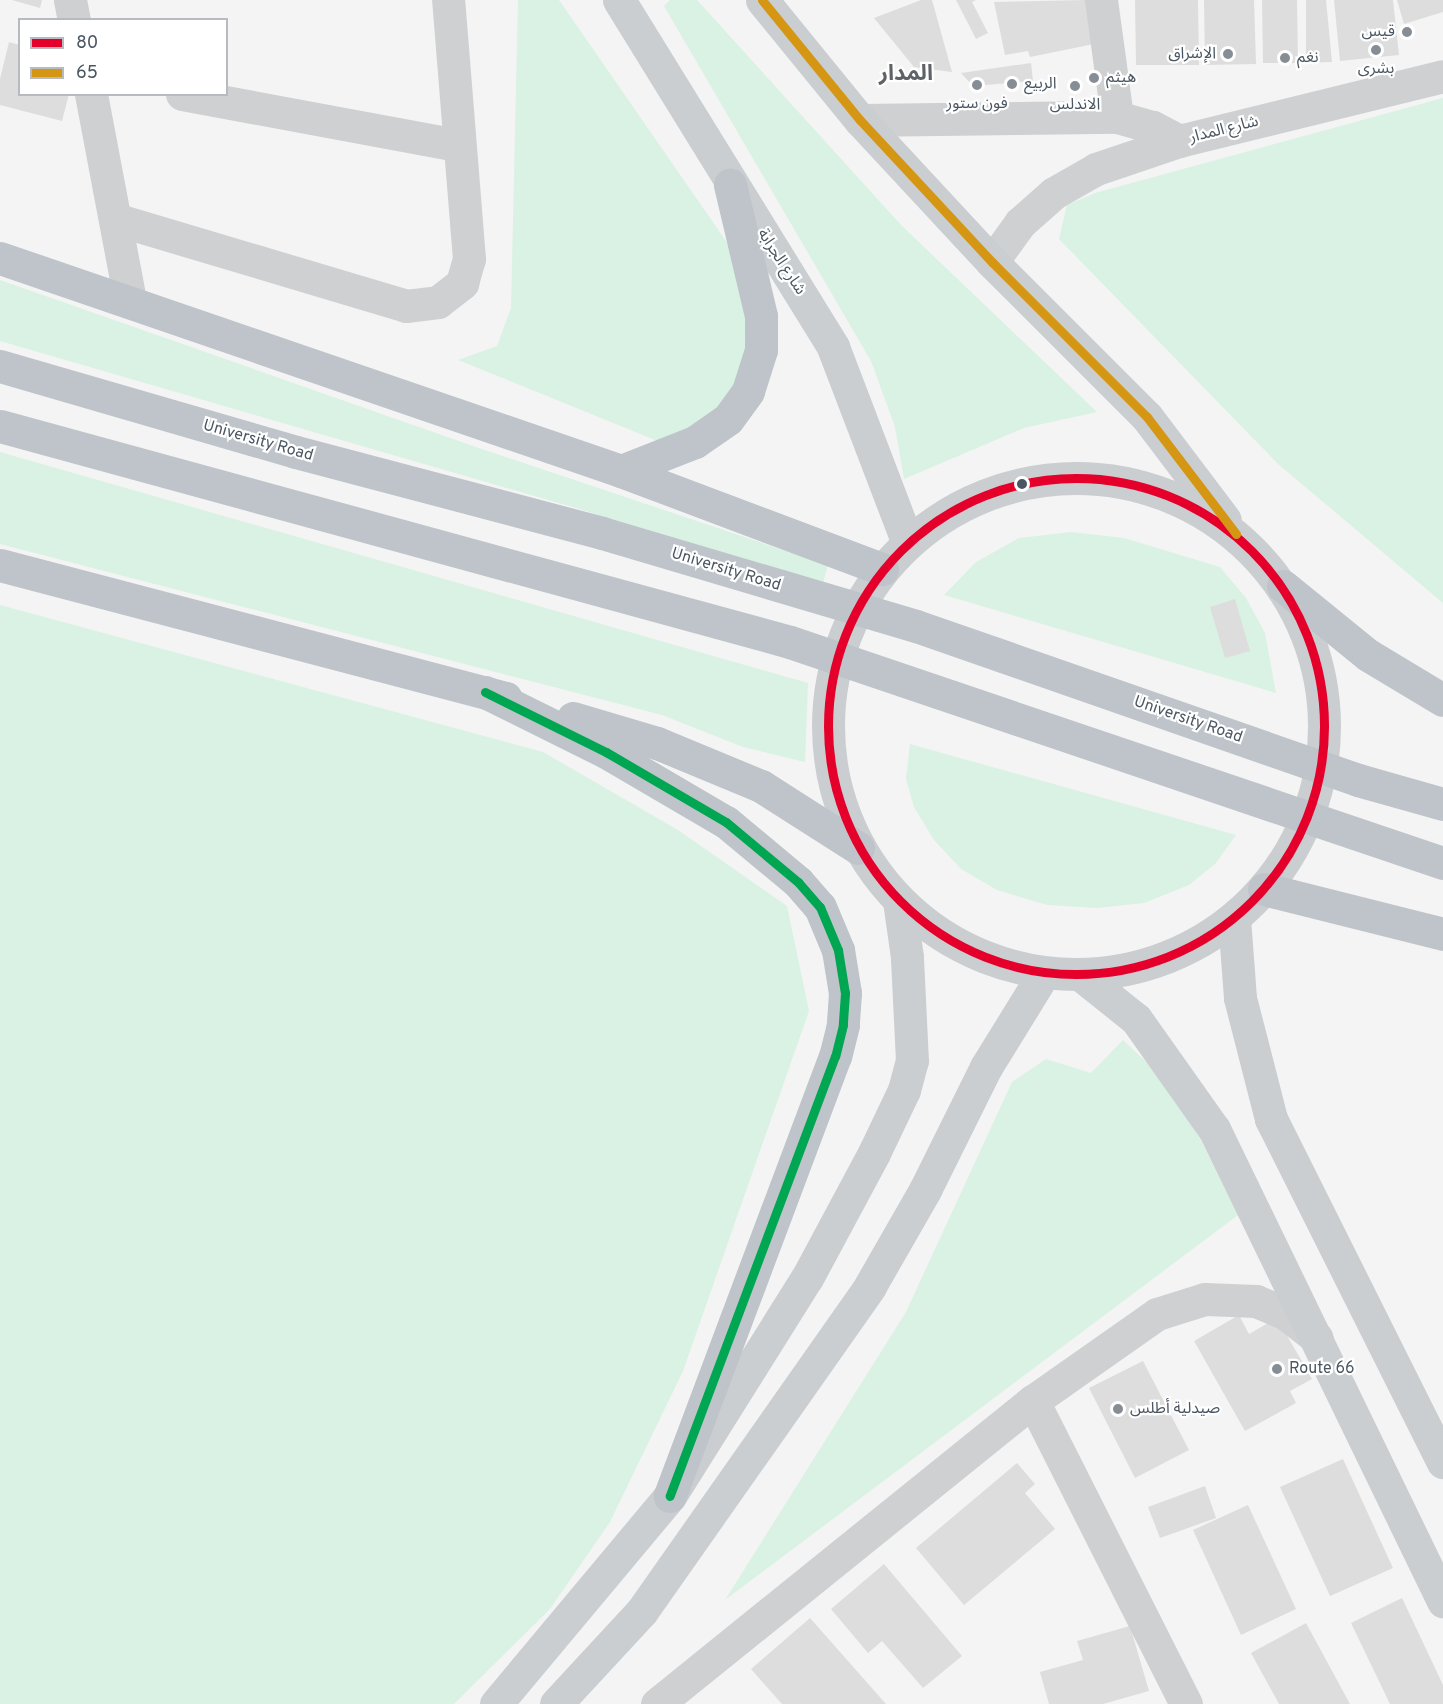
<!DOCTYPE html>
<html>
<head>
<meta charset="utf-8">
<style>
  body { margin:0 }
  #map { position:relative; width:1443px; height:1704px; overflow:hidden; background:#f4f4f4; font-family:Overpass,"Noto Sans Arabic",sans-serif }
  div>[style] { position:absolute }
  .green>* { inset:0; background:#d9f2e3 }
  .building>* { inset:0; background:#ddddde }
  .minor>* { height:33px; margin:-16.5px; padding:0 16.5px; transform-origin:16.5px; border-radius:16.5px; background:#ced0d2 }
  .major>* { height:33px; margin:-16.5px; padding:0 16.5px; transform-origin:16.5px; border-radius:16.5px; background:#caced1 }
  .major>.ring { margin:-16.5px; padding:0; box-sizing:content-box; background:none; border:33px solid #caced1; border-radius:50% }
  .highway>* { height:33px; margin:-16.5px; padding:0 16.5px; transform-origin:16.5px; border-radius:16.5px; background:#bec4c9 }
  .bus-1>* { height:9px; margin:-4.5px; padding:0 4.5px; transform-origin:4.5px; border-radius:4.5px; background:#e4002b }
  .bus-1>.ring { margin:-4.5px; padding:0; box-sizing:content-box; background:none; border:9px solid #e4002b; border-radius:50% }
  .bus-2>* { height:9px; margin:-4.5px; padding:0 4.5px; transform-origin:4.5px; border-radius:4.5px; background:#d49613 }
  .bus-3>* { height:9px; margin:-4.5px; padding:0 4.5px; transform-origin:4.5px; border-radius:4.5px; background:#00a651 }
  .dots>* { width:16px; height:16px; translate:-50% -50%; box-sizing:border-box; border:3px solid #fff; border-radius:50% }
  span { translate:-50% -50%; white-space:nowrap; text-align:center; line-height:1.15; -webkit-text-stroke:4.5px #fff; paint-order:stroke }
  .poi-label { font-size:16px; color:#4a5661 }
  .right { translate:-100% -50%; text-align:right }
  .left { translate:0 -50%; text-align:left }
  .street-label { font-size:16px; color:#4a5661 }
  .district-label { font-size:22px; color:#5f6368; font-weight:700 }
  .legend { position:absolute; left:18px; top:18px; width:210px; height:78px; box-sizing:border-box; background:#fff; border:2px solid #b7bbc0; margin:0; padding:8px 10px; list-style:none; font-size:18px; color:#4a5661 }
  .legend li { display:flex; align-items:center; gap:12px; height:30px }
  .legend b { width:30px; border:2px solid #b7bbc0 }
</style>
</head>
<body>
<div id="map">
  <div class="green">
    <div style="clip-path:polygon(518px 0,559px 0,735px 254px,761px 337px,735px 389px,700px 427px,665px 444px,458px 360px,497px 346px,511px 308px)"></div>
    <div style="clip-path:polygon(670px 0,697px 0,902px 226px,1097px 412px,1024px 428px,904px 479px,895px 427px,871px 361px,664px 6px)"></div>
    <div style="clip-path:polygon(1443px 98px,1443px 603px,1278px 464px,1059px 239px,1067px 205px,1095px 193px)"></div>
    <div style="clip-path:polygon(0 280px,473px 446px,828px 565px,821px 590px,586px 511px,0 341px)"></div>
    <div style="clip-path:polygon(0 452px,808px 683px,805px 762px,743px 747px,662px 715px,0 544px)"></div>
    <div style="clip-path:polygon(1071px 532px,1124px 538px,1220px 567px,1246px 598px,1265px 633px,1276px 693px,944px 595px,976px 562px,1019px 538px)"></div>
    <div style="clip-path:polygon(0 605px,543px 752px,678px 830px,787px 906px,809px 1011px,683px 1371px,610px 1522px,550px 1609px,454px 1704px,0 1704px)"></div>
    <div style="clip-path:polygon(910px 744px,1236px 835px,1216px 863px,1189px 885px,1144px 903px,1097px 908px,1047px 905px,997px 890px,961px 869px,934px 840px,914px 807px,906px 779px)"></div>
    <div style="clip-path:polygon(1123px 1040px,1175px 1089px,1238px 1215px,725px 1600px,906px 1312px,1012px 1082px,1046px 1059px,1091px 1073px)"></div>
  </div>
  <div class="building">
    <div style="clip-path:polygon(12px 0,42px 0,40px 8px)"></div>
    <div style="clip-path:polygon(921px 0,932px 0,952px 72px,914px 67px,874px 18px)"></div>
    <div style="clip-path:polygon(956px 0,976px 0,972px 2px,988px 33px,976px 39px)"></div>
    <div style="clip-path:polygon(1085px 0,1094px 44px,1030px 57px,1028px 51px,1005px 55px,994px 2px)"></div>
    <div style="clip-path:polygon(1135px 0,1198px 0,1199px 65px,1136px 65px)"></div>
    <div style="clip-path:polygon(1204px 0,1254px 0,1256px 64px,1205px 65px)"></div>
    <div style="clip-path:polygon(1262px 0,1297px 0,1298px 63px,1263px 63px)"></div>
    <div style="clip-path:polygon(1306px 0,1326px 0,1332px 62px,1306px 63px)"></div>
    <div style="clip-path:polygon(1334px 0,1393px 0,1399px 55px,1340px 61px)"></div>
    <div style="clip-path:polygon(1397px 0,1443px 0,1443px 12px,1404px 24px)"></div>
    <div style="clip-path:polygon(9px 42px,20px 45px,20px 94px,69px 94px,62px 121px,0 105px,0 79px)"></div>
    <div style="clip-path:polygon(1031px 63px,1033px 81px,973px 86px,961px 73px)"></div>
    <div style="clip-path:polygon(1235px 599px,1250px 651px,1225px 658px,1210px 607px)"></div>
    <div style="clip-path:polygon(1239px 1315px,1249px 1334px,1277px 1318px,1312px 1379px,1290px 1391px,1296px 1403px,1245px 1431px,1194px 1341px)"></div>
    <div style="clip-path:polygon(1143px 1361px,1189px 1450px,1135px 1478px,1089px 1388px)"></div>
    <div style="clip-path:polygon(1343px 1459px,1393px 1568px,1330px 1596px,1280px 1487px)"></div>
    <div style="clip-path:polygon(1017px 1463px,1035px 1484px,1025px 1493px,1055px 1529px,964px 1605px,916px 1548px)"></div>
    <div style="clip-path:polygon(1205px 1486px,1216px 1518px,1160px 1538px,1148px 1507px)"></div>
    <div style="clip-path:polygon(1248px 1505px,1296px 1609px,1241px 1635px,1193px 1530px)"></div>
    <div style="clip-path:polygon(884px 1564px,962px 1656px,923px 1688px,882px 1641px,868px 1653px,831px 1609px)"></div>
    <div style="clip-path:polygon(1402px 1598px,1443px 1685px,1443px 1704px,1390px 1704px,1351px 1623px)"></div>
    <div style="clip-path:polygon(810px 1618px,886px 1704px,782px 1704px,751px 1669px)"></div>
    <div style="clip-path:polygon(1306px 1623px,1350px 1704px,1279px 1704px,1251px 1653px)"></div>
    <div style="clip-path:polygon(1130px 1626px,1149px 1691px,1103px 1704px,1049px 1704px,1040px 1672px,1083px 1660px,1077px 1641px)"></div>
  </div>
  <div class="minor">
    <div style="left:70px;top:0;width:20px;rotate:79deg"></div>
    <div style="left:1101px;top:0;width:118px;rotate:82.2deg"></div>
    <div style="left:91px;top:94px;width:211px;rotate:79.3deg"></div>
    <div style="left:182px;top:94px;width:281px;rotate:10.5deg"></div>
    <div style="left:860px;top:120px;width:257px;rotate:-0.7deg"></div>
    <div style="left:1117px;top:117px;width:37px;rotate:16deg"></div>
    <div style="left:1153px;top:127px;width:30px;rotate:28deg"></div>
    <div style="left:115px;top:219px;width:304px;rotate:16.6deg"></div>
    <div style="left:406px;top:306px;width:32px;rotate:-7deg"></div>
    <div style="left:438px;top:302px;width:31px;rotate:-38deg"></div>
    <div style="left:462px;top:283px;width:25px;rotate:-74deg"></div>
    <div style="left:469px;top:259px;width:260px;rotate:-94.6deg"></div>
    <div style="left:992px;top:262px;width:48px;rotate:-54.3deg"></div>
    <div style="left:1020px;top:223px;width:45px;rotate:-41.4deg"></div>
    <div style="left:1054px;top:193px;width:48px;rotate:-29.7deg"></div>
    <div style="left:1096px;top:169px;width:88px;rotate:-18.6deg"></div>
    <div style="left:1179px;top:141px;width:272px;rotate:-13.8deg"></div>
    <div style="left:1033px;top:1401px;width:339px;rotate:63.2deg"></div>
    <div style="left:657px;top:1704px;width:483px;rotate:-38.9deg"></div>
    <div style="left:1033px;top:1401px;width:151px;rotate:-35.1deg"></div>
    <div style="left:1157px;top:1314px;width:50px;rotate:-17.4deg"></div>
    <div style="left:1205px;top:1299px;width:51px;rotate:2.2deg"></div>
    <div style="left:1256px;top:1301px;width:33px;rotate:23deg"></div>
    <div style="left:1286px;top:1314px;width:39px;rotate:38deg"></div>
  </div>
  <div class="major">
    <div style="left:619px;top:0;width:408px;rotate:58.3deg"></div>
    <div style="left:833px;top:347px;width:210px;rotate:69.1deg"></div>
    <div style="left:762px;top:0;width:155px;rotate:50.8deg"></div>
    <div style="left:860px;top:120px;width:194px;rotate:47.1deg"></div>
    <div style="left:992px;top:262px;width:219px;rotate:45deg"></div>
    <div style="left:1147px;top:417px;width:129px;rotate:52.9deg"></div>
    <div class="ring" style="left:828px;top:478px;width:463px;height:463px"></div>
    <div style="left:1234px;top:918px;width:80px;rotate:85.7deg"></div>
    <div style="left:1240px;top:998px;width:125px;rotate:75.6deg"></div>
    <div style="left:1271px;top:1119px;width:384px;rotate:63.4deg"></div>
    <div style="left:1081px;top:975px;width:70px;rotate:38.7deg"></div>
    <div style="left:1136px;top:1019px;width:135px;rotate:54.7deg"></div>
    <div style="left:1214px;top:1129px;width:525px;rotate:64.12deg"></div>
    <div style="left:496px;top:1704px;width:271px;rotate:-50.1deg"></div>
    <div style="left:670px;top:1496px;width:257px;rotate:-57.9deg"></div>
    <div style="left:807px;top:1278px;width:142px;rotate:-61.8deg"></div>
    <div style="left:874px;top:1153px;width:70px;rotate:-64.5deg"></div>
    <div style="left:904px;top:1090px;width:30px;rotate:-75deg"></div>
    <div style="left:912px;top:1061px;width:104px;rotate:-92.8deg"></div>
    <div style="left:907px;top:957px;width:57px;rotate:-98.1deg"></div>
    <div style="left:556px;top:1704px;width:127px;rotate:-47.2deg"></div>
    <div style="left:642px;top:1611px;width:397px;rotate:-54.9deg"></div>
    <div style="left:870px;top:1286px;width:111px;rotate:-60.2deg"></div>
    <div style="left:925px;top:1190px;width:137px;rotate:-63.6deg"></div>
    <div style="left:986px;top:1067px;width:110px;rotate:-58.3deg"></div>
  </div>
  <div class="highway">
    <div style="left:0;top:258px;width:657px;rotate:18.93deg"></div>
    <div style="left:621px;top:471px;width:279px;rotate:20.6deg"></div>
    <div style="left:0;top:366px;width:308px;rotate:16.2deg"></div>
    <div style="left:296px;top:452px;width:317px;rotate:14.8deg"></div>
    <div style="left:602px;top:533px;width:327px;rotate:16.5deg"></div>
    <div style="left:916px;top:626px;width:468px;rotate:19.2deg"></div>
    <div style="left:1358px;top:780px;width:88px;rotate:15.8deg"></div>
    <div style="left:0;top:426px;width:819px;rotate:15.29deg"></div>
    <div style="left:790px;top:642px;width:689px;rotate:18.7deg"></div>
    <div style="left:621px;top:471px;width:79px;rotate:-21.4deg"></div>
    <div style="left:695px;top:442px;width:40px;rotate:-34.9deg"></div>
    <div style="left:728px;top:419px;width:34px;rotate:-54deg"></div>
    <div style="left:748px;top:391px;width:43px;rotate:-72.4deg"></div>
    <div style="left:761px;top:350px;width:34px;rotate:-90deg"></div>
    <div style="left:761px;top:316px;width:135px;rotate:-103.3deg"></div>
    <div style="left:0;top:565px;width:523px;rotate:14.73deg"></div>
    <div style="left:1283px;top:586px;width:109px;rotate:39.1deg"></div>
    <div style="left:1368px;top:655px;width:87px;rotate:31deg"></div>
    <div style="left:485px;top:692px;width:135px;rotate:26.4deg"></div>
    <div style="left:606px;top:752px;width:139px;rotate:30.3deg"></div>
    <div style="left:726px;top:822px;width:94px;rotate:39.8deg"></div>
    <div style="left:798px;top:882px;width:33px;rotate:49deg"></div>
    <div style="left:820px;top:907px;width:47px;rotate:67.3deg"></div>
    <div style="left:838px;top:950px;width:44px;rotate:80.8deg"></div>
    <div style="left:845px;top:993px;width:32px;rotate:94deg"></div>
    <div style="left:843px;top:1025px;width:32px;rotate:104deg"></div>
    <div style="left:835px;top:1056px;width:470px;rotate:110.6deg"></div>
    <div style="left:573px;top:718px;width:88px;rotate:16.6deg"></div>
    <div style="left:657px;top:743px;width:113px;rotate:22.5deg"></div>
    <div style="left:761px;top:786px;width:115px;rotate:32.6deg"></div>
    <div style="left:1264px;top:889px;width:185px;rotate:14.1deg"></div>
  </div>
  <div class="bus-1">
    <div class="ring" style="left:828px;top:478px;width:487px;height:487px"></div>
  </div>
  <div class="bus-2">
    <div style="left:762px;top:0;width:155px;rotate:50.8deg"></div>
    <div style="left:860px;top:120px;width:194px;rotate:47.1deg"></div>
    <div style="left:992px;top:262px;width:219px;rotate:45deg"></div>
    <div style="left:1147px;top:417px;width:147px;rotate:52.7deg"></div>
  </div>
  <div class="bus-3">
    <div style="left:485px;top:692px;width:135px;rotate:26.4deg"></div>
    <div style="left:606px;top:752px;width:139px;rotate:30.3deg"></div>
    <div style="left:726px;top:822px;width:94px;rotate:39.8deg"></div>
    <div style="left:798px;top:882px;width:33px;rotate:49deg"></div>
    <div style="left:820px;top:907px;width:47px;rotate:67.3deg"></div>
    <div style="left:838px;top:950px;width:44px;rotate:80.8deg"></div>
    <div style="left:845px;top:993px;width:32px;rotate:94deg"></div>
    <div style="left:843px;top:1025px;width:32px;rotate:104deg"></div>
    <div style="left:835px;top:1056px;width:470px;rotate:110.6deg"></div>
  </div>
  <div class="dots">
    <div style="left:1407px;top:32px;background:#868d94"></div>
    <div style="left:1376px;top:50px;background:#868d94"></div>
    <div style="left:1228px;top:54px;background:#868d94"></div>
    <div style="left:1285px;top:58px;background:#868d94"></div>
    <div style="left:1094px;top:78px;background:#868d94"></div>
    <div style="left:1012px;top:84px;background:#868d94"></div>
    <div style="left:977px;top:85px;background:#868d94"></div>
    <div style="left:1075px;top:86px;background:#868d94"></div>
    <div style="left:1022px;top:484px;background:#4a5661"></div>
    <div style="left:1277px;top:1369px;background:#868d94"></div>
    <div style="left:1118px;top:1409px;background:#868d94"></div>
  </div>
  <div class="poi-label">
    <span class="right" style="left:1395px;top:32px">قيس</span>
    <span class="right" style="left:1216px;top:54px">الإشراق</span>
    <span class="left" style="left:1297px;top:58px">نغم</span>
    <span style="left:1376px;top:69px">بشرى</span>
    <span class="left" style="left:1106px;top:78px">هيثم</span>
    <span class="left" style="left:1024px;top:84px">الربيع</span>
    <span style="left:977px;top:104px">فون ستور</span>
    <span style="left:1075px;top:105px">الاندلس</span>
    <span class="left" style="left:1289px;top:1369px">Route 66</span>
    <span class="left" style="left:1130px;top:1409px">صيدلية أطلس</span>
  </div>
  <div class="street-label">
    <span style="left:1224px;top:130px;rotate:-14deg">شارع المدار</span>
    <span style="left:781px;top:262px;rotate:57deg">شارع الجرابة</span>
    <span style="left:258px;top:441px;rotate:16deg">University Road</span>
    <span style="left:726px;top:570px;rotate:17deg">University Road</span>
    <span style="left:1188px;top:720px;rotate:19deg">University Road</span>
  </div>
  <div class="district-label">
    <span style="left:906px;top:75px">المدار</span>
  </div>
  <ul class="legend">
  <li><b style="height:8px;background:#e4002b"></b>80</li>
  <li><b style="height:8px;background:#d49613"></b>65</li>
  </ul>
</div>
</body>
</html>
